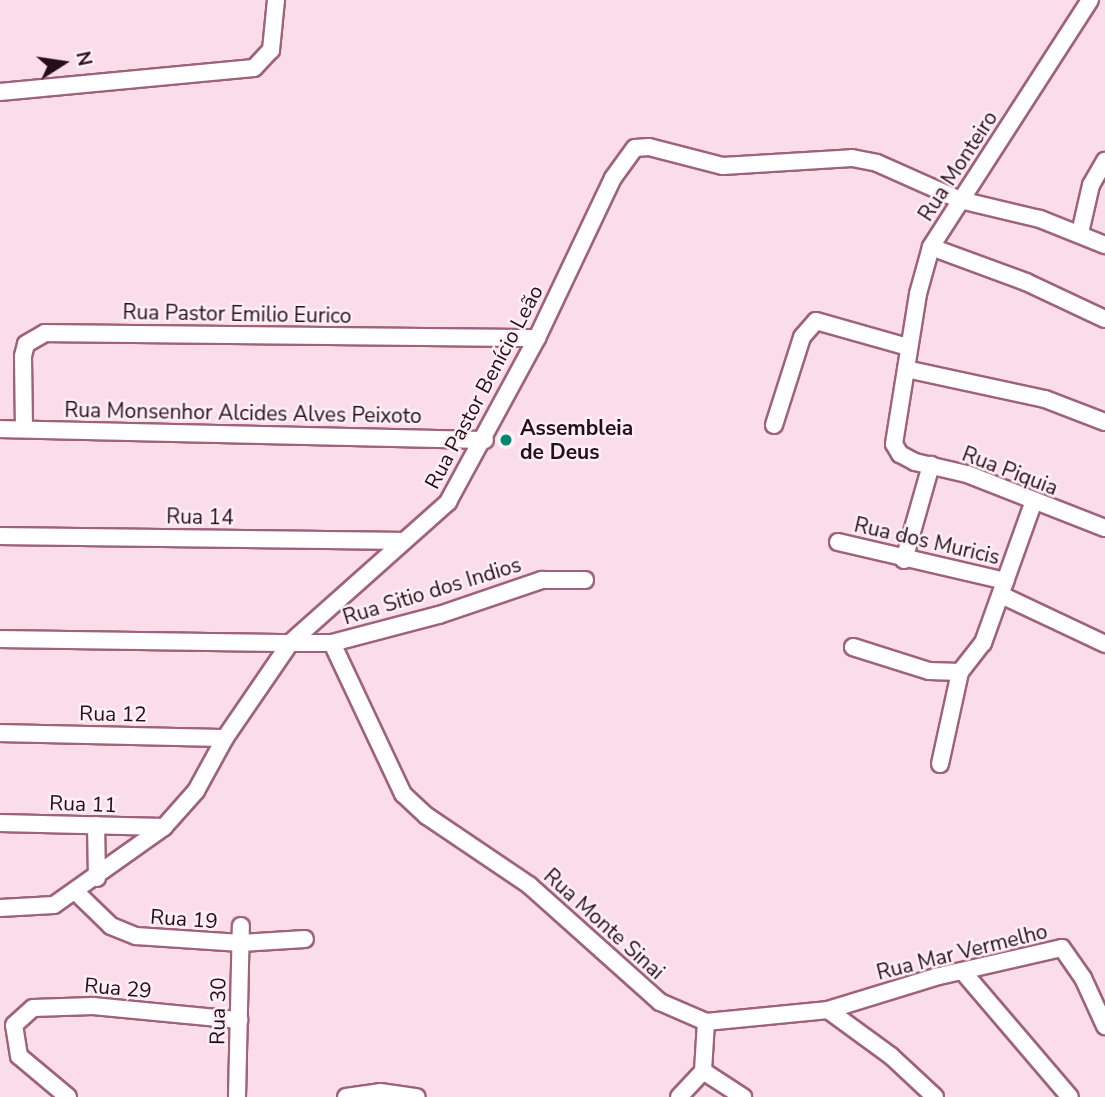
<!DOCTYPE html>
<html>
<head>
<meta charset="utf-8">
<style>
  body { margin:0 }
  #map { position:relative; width:1105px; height:1097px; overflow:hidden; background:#fadde8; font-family:"Nunito Sans",sans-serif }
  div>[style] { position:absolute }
  .roads { filter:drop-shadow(2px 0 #9f627d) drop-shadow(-2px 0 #9f627d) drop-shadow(0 2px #9f627d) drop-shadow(0 -2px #9f627d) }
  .minor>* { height:16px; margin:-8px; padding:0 8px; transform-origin:8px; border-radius:8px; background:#fff }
  .dots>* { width:19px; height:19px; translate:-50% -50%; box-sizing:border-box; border:4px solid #fdeff4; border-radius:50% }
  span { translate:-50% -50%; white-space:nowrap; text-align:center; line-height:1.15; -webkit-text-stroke:5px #fdeff4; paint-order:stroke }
  .street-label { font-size:21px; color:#260e19 }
  .poi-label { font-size:21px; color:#260e19; font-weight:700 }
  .left { translate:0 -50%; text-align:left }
  .north { position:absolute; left:28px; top:28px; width:70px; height:70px; -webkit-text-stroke:5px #fdeff4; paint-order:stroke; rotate:78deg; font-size:19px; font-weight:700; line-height:28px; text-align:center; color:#260e19 }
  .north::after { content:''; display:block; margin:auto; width:24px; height:32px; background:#260e19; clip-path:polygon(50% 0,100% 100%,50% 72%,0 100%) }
</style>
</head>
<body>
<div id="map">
  <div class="roads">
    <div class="minor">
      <div style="left:1090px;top:0;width:294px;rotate:122.8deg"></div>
      <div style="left:931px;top:247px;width:49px;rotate:105.5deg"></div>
      <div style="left:918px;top:294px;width:152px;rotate:99.1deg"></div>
      <div style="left:894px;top:444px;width:12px;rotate:59deg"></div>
      <div style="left:900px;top:454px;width:17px;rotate:28deg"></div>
      <div style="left:915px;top:462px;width:53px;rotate:13deg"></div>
      <div style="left:967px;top:474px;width:148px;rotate:21.4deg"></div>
      <div style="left:0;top:92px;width:255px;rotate:-5.4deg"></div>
      <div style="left:254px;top:68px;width:25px;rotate:-47deg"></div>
      <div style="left:271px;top:50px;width:50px;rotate:-84.3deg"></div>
      <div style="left:1080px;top:233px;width:49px;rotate:-77.1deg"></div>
      <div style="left:1091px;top:185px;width:28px;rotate:-60deg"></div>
      <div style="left:931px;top:247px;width:101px;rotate:20.2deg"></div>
      <div style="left:1026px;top:282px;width:87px;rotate:25.1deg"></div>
      <div style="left:906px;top:369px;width:142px;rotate:12.2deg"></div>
      <div style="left:1045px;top:399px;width:64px;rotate:21deg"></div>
      <div style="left:774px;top:425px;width:92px;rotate:-72.3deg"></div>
      <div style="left:802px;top:337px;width:21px;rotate:-49deg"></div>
      <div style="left:816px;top:321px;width:96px;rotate:15.8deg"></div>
      <div style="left:0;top:429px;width:485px;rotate:1.3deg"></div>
      <div style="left:24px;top:429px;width:73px;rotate:-90.8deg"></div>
      <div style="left:23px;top:356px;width:12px;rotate:-76deg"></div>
      <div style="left:26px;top:344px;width:22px;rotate:-30deg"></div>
      <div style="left:45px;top:333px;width:492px;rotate:0.6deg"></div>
      <div style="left:0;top:536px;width:400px;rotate:0.7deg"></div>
      <div style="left:838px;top:542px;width:172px;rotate:13.1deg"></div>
      <div style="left:904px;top:560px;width:99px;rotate:-74.1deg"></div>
      <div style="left:1001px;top:595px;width:115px;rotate:25.2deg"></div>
      <div style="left:0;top:639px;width:290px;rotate:0.8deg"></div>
      <div style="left:290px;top:643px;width:212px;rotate:-41.7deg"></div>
      <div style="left:448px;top:502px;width:187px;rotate:-61.5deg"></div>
      <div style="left:537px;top:338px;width:177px;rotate:-64.6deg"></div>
      <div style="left:613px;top:178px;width:37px;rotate:-54deg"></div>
      <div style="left:635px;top:148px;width:14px;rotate:-4deg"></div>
      <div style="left:649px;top:147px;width:76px;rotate:14.4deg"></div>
      <div style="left:723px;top:166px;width:129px;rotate:-3.5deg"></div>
      <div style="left:852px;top:158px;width:25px;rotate:11deg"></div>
      <div style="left:877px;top:163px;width:91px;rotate:24deg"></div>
      <div style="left:960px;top:200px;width:82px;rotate:13.4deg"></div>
      <div style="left:1040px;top:219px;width:70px;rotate:21.8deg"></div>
      <div style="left:332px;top:643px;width:167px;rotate:64.8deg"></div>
      <div style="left:403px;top:794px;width:33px;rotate:43deg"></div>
      <div style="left:427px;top:816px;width:123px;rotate:34.1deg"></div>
      <div style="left:529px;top:885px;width:176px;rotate:41.8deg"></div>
      <div style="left:660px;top:1002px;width:50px;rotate:23.5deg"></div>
      <div style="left:706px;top:1022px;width:123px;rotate:-5.6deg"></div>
      <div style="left:828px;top:1010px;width:78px;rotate:36.1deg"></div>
      <div style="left:891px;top:1056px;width:60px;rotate:43deg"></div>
      <div style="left:853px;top:647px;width:80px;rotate:17.5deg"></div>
      <div style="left:929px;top:671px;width:31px;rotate:2deg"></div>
      <div style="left:0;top:733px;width:225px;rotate:1.3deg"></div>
      <div style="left:940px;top:764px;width:94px;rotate:-77.7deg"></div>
      <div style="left:960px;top:672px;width:37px;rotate:-52deg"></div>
      <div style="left:983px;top:643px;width:149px;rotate:-70.3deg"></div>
      <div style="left:0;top:823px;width:164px;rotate:1.4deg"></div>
      <div style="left:96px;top:825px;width:53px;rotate:88.9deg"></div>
      <div style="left:77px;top:893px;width:47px;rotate:44.1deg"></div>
      <div style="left:111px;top:926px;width:27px;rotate:22deg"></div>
      <div style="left:136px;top:936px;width:105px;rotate:3.8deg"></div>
      <div style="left:241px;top:943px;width:64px;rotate:-3.6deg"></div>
      <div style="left:0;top:908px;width:54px;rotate:-3.2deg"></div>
      <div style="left:54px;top:905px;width:135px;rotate:-35.3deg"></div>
      <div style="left:164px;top:827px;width:48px;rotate:-48.4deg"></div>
      <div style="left:196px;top:791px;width:60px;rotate:-61.3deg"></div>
      <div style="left:225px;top:738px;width:115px;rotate:-55.6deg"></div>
      <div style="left:290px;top:643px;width:42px"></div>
      <div style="left:332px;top:643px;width:111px;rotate:-14.7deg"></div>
      <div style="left:439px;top:615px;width:109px;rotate:-18.8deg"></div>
      <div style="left:542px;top:580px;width:43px"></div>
      <div style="left:964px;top:973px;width:163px;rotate:49.5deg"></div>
      <div style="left:828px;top:1010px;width:112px;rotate:-17.1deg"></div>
      <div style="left:935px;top:977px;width:130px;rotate:-12.9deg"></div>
      <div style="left:1062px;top:948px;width:37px;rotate:55deg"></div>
      <div style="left:1083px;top:978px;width:53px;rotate:65.4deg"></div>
      <div style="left:703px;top:1071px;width:48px;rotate:33deg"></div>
      <div style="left:68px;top:1097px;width:64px;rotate:-140.1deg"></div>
      <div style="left:19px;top:1056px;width:31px;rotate:-99deg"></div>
      <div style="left:14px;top:1025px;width:25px;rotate:-42deg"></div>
      <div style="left:33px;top:1008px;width:60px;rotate:-1.9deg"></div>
      <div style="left:93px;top:1006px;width:147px;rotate:5.5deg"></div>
      <div style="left:237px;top:1097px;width:171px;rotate:-88.7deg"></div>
      <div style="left:346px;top:1097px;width:34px;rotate:-8deg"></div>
      <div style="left:380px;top:1092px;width:37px;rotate:8deg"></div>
      <div style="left:679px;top:1097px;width:35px;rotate:-47deg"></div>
      <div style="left:703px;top:1071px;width:49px;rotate:-86.5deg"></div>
    </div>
  </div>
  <div class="dots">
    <div style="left:506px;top:440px;background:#00876d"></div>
  </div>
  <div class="street-label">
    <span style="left:958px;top:166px;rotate:-57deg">Rua Monteiro</span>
    <span style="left:237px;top:314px;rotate:1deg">Rua Pastor Emilio Eurico</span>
    <span style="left:484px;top:387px;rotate:-62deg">Rua Pastor Benício Leão</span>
    <span style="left:243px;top:413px;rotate:1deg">Rua Monsenhor Alcides Alves Peixoto</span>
    <span style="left:1010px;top:471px;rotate:21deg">Rua Piquia</span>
    <span style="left:200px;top:517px;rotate:1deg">Rua 14</span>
    <span style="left:927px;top:541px;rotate:13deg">Rua dos Muricis</span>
    <span style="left:432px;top:591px;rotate:-17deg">Rua Sitio dos Indios</span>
    <span style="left:113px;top:714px;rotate:1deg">Rua 12</span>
    <span style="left:83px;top:804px;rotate:2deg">Rua 11</span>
    <span style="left:184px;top:919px;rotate:4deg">Rua 19</span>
    <span style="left:604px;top:924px;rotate:42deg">Rua Monte Sinai</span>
    <span style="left:962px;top:952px;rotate:-14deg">Rua Mar Vermelho</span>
    <span style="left:118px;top:988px;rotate:5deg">Rua 29</span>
    <span style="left:218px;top:1011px;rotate:-89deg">Rua 30</span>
  </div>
  <div class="poi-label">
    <span class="left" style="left:520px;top:440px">Assembleia<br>de Deus</span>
  </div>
  <div class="north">N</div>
</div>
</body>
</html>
